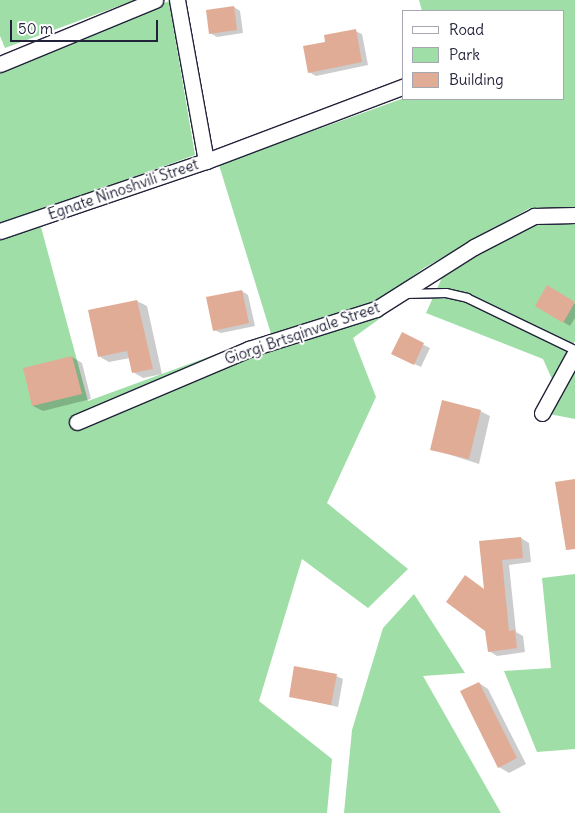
<!DOCTYPE html>
<html>
<head>
<meta charset="utf-8">
<style>
  body { margin:0 }
  #map { position:relative; width:575px; height:813px; overflow:hidden; background:#fff; font-family:Delius,sans-serif }
  div>[style] { position:absolute }
  .green>* { inset:0; background:#9fdfa7 }
  .shadow>* { inset:0; background:#0003 }
  .building>* { inset:0; background:#e1ac96 }
  .roads { filter:drop-shadow(1px 0 #22223b) drop-shadow(-1px 0 #22223b) drop-shadow(0 1px #22223b) drop-shadow(0 -1px #22223b) }
  .service>* { height:8px; margin:-4px; padding:0 4px; transform-origin:4px; border-radius:4px; background:#fff }
  .minor>* { height:15px; margin:-7.5px; padding:0 7.5px; transform-origin:7.5px; border-radius:7.5px; background:#fff }
  span { translate:-50% -50%; white-space:nowrap; text-align:center; line-height:1.15; -webkit-text-stroke:4px #fff; paint-order:stroke }
  .street-label { font-size:15px; color:#22223b }
  .legend { position:absolute; left:402px; top:10px; width:162px; height:90px; box-sizing:border-box; background:#fff; border:1px solid #a7a7b1; margin:0; padding:6px 9px; list-style:none; font-size:15px; color:#22223b }
  .legend li { display:flex; align-items:center; gap:10px; height:25px }
  .legend b { width:25px; border:1px solid #a7a7b1 }
  .scale { position:absolute; left:10px; top:20px; width:148px; height:22px; box-sizing:border-box; border:2px solid #22223b; border-top:0; padding-left:6px; font-size:15px; line-height:18px; white-space:nowrap; color:#22223b; -webkit-text-stroke:4px #fff; paint-order:stroke }
</style>
</head>
<body>
<div id="map">
  <div class="green">
    <div style="clip-path:polygon(0 0,135px 0,5px 48px,0 36px)"></div>
    <div style="clip-path:polygon(419px 0,575px 0,575px 208px,530px 208px,424px 268px,401px 285px,419px 290px,353px 338px,376px 397px,327px 503px,408px 569px,368px 608px,302px 559px,259px 701px,332px 759px,327px 813px,0 813px,0 240px,41px 227px,88px 401px,271px 334px,219px 165px,404px 98px,564px 99px,564px 11px,422px 11px)"></div>
    <div style="clip-path:polygon(169px 1px,195px 155px,0 225px,0 73px)"></div>
    <div style="clip-path:polygon(575px 222px,575px 341px,552px 379px,543px 359px,426px 313px,444px 273px,533px 224px)"></div>
    <div style="clip-path:polygon(575px 370px,575px 419px,549px 414px)"></div>
    <div style="clip-path:polygon(575px 574px,575px 749px,537px 752px,504px 671px,551px 668px,542px 578px)"></div>
    <div style="clip-path:polygon(414px 594px,465px 673px,423px 676px,501px 813px,344px 813px,352px 730px,383px 628px)"></div>
  </div>
  <div class="shadow">
    <div style="clip-path:polygon(234px 7px,240px 11px,243px 33px,217px 37px,210px 33px)"></div>
    <div style="clip-path:polygon(355px 31px,362px 34px,368px 65px,316px 76px,309px 72px,326px 43px)"></div>
    <div style="clip-path:polygon(548px 287px,575px 304px,575px 318px,570px 326px,536px 306px)"></div>
    <div style="clip-path:polygon(242px 291px,248px 295px,255px 326px,221px 333px,214px 330px)"></div>
    <div style="clip-path:polygon(137px 301px,147px 306px,162px 374px,143px 378px,133px 372px,130px 358px,109px 362px,100px 357px)"></div>
    <div style="clip-path:polygon(402px 334px,430px 348px,421px 367px,399px 357px)"></div>
    <div style="clip-path:polygon(72px 357px,82px 363px,91px 399px,43px 411px,33px 406px)"></div>
    <div style="clip-path:polygon(480px 411px,490px 416px,479px 464px,432px 449px)"></div>
    <div style="clip-path:polygon(521px 538px,529px 543px,531px 562px,509px 565px,516px 632px,523px 636px,525px 652px,497px 656px,489px 651px,481px 542px)"></div>
    <div style="clip-path:polygon(336px 676px,343px 679px,338px 707px,290px 696px)"></div>
    <div style="clip-path:polygon(479px 683px,488px 689px,526px 764px,509px 773px,499px 767px)"></div>
  </div>
  <div class="building">
    <div style="clip-path:polygon(234px 6px,237px 30px,209px 34px,206px 10px)"></div>
    <div style="clip-path:polygon(356px 29px,362px 62px,308px 73px,303px 46px,325px 42px,324px 35px)"></div>
    <div style="clip-path:polygon(547px 285px,575px 302px,563px 323px,535px 306px)"></div>
    <div style="clip-path:polygon(242px 290px,249px 323px,213px 331px,206px 297px)"></div>
    <div style="clip-path:polygon(137px 300px,153px 369px,132px 373px,127px 351px,98px 357px,88px 310px)"></div>
    <div style="clip-path:polygon(402px 332px,424px 343px,414px 365px,391px 354px)"></div>
    <div style="clip-path:polygon(72px 356px,82px 394px,32px 406px,23px 368px)"></div>
    <div style="clip-path:polygon(442px 400px,481px 410px,469px 459px,430px 450px)"></div>
    <div style="clip-path:polygon(575px 479px,575px 549px,566px 550px,555px 482px)"></div>
    <div style="clip-path:polygon(521px 537px,523px 558px,502px 560px,509px 631px,515px 630px,517px 648px,488px 652px,485px 631px,446px 602px,465px 575px,484px 589px,479px 541px)"></div>
    <div style="clip-path:polygon(294px 666px,337px 674px,331px 705px,289px 697px)"></div>
    <div style="clip-path:polygon(479px 682px,517px 758px,498px 768px,460px 691px)"></div>
  </div>
  <div class="roads">
    <div class="service">
      <div style="left:405px;top:294px;width:41px;rotate:-1.4deg"></div>
      <div style="left:446px;top:293px;width:22px;rotate:13deg"></div>
      <div style="left:467px;top:298px;width:120px;rotate:25.7deg"></div>
    </div>
    <div class="minor">
      <div style="left:0;top:64px;width:168px;rotate:-22.4deg"></div>
      <div style="left:206px;top:161px;width:212px;rotate:-20.7deg"></div>
      <div style="left:0;top:231px;width:218px;rotate:-18.8deg"></div>
      <div style="left:206px;top:161px;width:164px;rotate:-100.2deg"></div>
      <div style="left:542px;top:413px;width:68px;rotate:-61.2deg"></div>
      <div style="left:77px;top:422px;width:187px;rotate:-23deg"></div>
      <div style="left:249px;top:349px;width:133px;rotate:-17.5deg"></div>
      <div style="left:376px;top:309px;width:116px;rotate:-32.3deg"></div>
      <div style="left:474px;top:247px;width:68px;rotate:-27.3deg"></div>
      <div style="left:534px;top:216px;width:41px;rotate:-1.4deg"></div>
    </div>
  </div>
  <div class="street-label">
    <span style="left:123px;top:189px;rotate:-19deg">Egnate Ninoshvili Street</span>
    <span style="left:302px;top:333px;rotate:-19deg">Giorgi Brtsqinvale Street</span>
  </div>
  <ul class="legend">
  <li><b style="height:6px;background:#fff"></b>Road</li>
  <li><b style="height:14px;background:#9fdfa7"></b>Park</li>
  <li><b style="height:14px;background:#e1ac96"></b>Building</li>
  </ul>
  <div class="scale">50 m</div>
</div>
</body>
</html>
